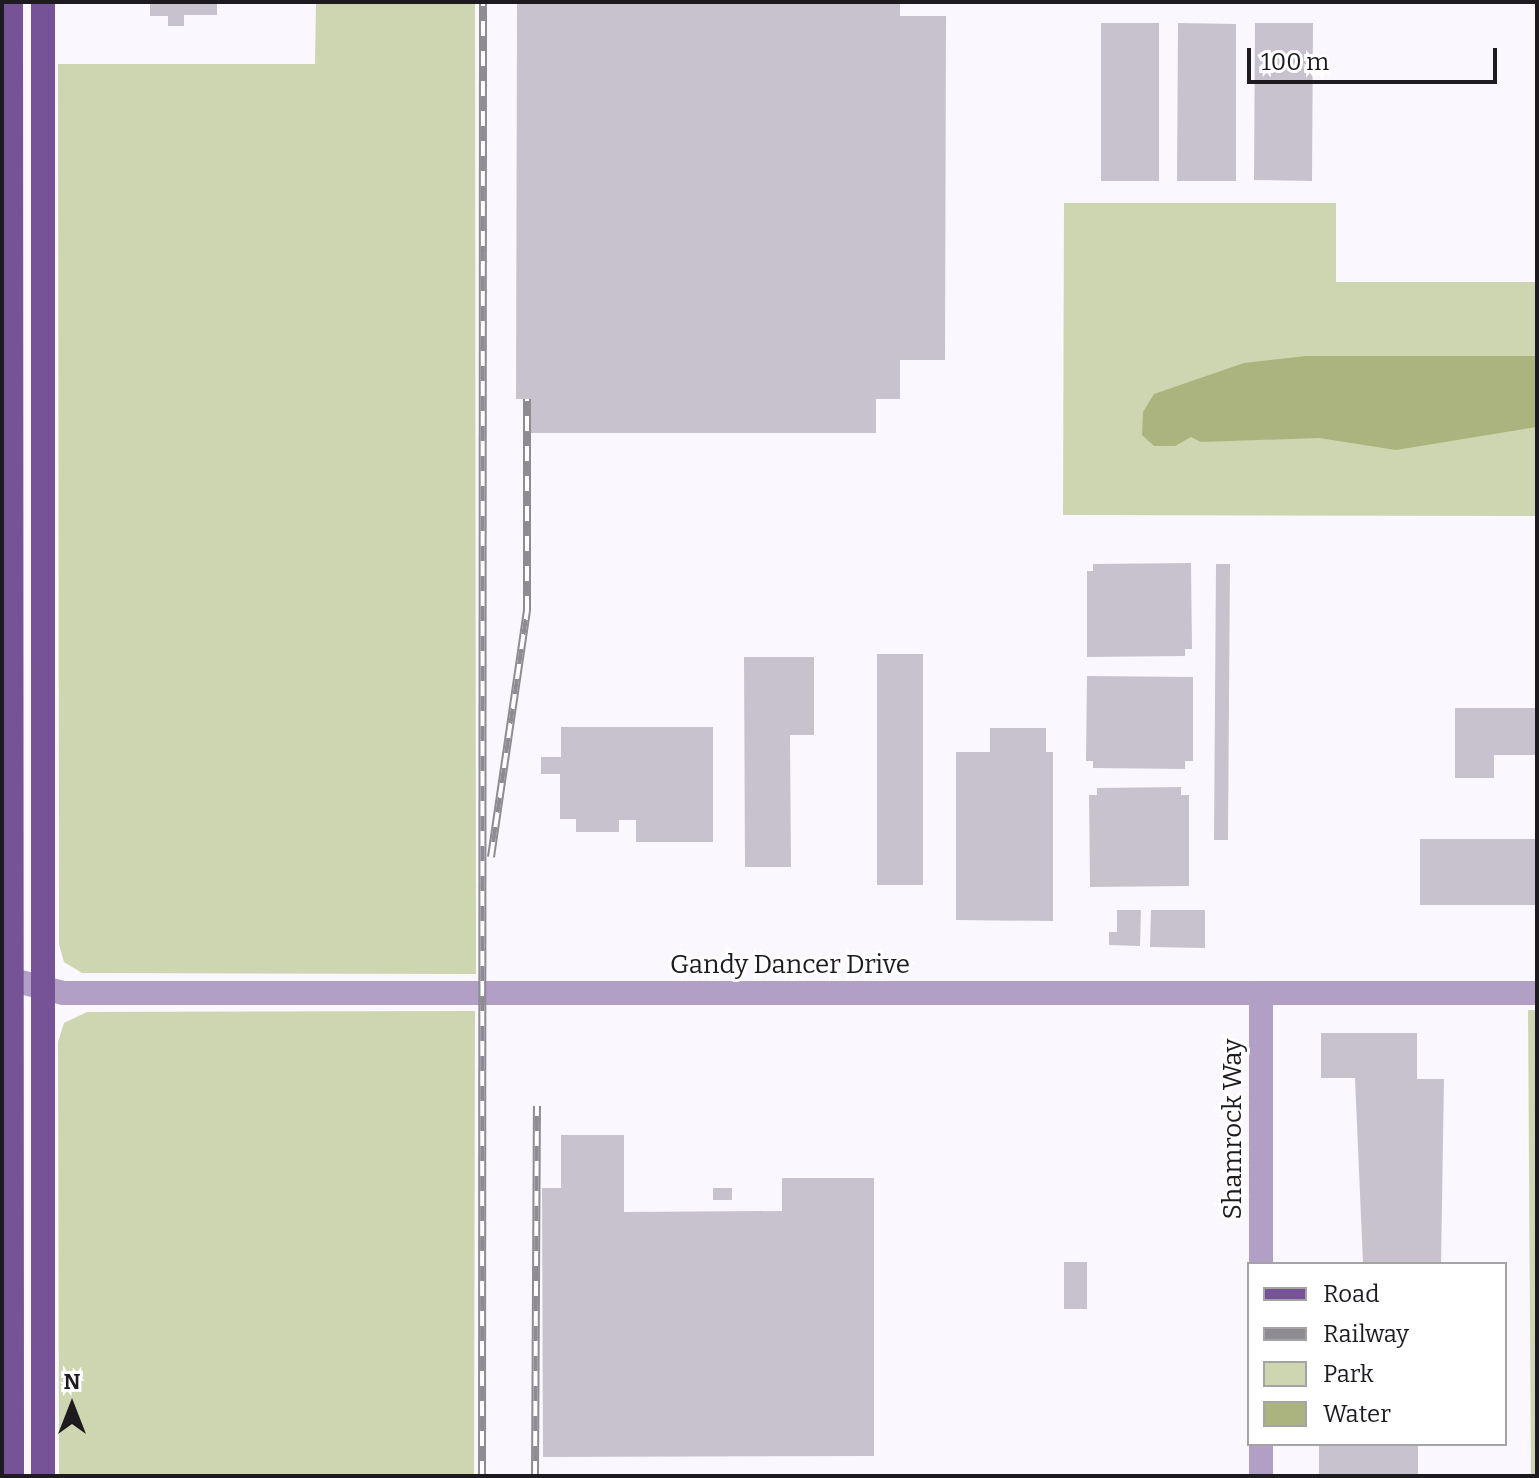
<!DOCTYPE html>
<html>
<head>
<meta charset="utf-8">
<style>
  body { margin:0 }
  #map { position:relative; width:1539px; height:1478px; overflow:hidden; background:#fbf7ff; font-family:Bitter,serif }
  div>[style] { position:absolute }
  .green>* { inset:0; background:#ced5b1 }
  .water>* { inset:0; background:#abb47f }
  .building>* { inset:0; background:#c8c2ce }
  .minor>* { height:24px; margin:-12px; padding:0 12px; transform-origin:12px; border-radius:12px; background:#b19fc6 }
  .major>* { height:24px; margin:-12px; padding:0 12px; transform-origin:12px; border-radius:12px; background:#765297 }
  .rail>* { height:8px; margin-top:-4px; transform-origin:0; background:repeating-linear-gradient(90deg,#fff 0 15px,#8f8b92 0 30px); box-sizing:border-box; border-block:2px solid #8f8b92 }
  span { translate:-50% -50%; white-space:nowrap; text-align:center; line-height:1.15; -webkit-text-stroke:6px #fff; paint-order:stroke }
  .street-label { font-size:26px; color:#1d1b1f }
  .frame { position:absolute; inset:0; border:4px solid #1d1b1f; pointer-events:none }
  .legend { position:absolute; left:1247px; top:1262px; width:260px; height:184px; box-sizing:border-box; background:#fff; border:2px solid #a5a4a5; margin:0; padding:10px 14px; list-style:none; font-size:24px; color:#1d1b1f }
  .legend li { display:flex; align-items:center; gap:16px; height:40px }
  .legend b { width:40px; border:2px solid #a5a4a5 }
  .north { position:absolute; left:32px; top:1366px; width:80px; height:80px; -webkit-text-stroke:6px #fff; paint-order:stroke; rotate:0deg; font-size:22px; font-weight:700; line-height:32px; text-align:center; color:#1d1b1f }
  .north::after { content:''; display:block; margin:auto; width:28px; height:36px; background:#1d1b1f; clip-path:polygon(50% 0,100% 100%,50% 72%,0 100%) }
  .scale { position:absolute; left:1247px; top:48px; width:250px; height:36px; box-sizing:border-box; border:4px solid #1d1b1f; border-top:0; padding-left:10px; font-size:24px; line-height:28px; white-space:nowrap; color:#1d1b1f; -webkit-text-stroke:6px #fff; paint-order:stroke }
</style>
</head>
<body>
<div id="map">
  <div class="green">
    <div style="clip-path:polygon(316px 2px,475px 2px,476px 974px,82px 973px,64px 962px,59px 944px,58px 64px,315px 64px)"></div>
    <div style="clip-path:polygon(1064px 203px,1336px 203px,1336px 282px,1537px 282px,1537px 516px,1063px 515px)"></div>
    <div style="clip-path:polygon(1528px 1010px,1537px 1010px,1537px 1476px,1531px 1476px)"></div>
    <div style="clip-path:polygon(475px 1011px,474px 1476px,59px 1476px,58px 1042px,64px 1023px,87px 1012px)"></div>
  </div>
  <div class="water">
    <div style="clip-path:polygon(1306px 356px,1537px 356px,1537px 427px,1396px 450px,1319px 438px,1201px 442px,1191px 437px,1175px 446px,1154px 446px,1142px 435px,1143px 412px,1154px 394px,1244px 363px)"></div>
  </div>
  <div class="building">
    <div style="clip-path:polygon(150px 2px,217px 2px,217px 15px,184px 15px,184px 26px,168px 26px,168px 16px,150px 16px)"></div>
    <div style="clip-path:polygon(517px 2px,900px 2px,900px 16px,946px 16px,945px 360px,900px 360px,900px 399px,876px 399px,876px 433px,531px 433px,531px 399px,516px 399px)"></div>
    <div style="clip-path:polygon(1101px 23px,1159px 23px,1159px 181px,1101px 181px)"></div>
    <div style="clip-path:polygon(1178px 23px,1236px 24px,1236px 181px,1177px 181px)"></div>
    <div style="clip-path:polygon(1255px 23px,1313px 23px,1312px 181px,1254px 180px)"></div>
    <div style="clip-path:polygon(1191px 563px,1192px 649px,1185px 649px,1185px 656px,1087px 657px,1087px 571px,1093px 571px,1093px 564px)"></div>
    <div style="clip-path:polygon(1216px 564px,1230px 564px,1228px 840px,1214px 840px)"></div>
    <div style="clip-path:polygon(877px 654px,923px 654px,923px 885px,877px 885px)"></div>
    <div style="clip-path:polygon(744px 657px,814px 657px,814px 735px,790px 735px,791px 867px,745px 867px)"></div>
    <div style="clip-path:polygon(1087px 676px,1193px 677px,1193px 761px,1185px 761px,1185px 769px,1093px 768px,1093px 761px,1086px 761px)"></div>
    <div style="clip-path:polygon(1455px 708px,1537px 708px,1537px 755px,1494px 755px,1494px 778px,1455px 778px)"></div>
    <div style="clip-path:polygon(561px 727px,713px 727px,713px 842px,636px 842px,636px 820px,619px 820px,619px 832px,576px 832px,576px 819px,560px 819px,560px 774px,541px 774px,541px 757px,561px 757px)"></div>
    <div style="clip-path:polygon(990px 728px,1046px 728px,1046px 752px,1053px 752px,1053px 921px,956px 920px,956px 752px,990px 752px)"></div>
    <div style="clip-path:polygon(1181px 787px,1181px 795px,1189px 795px,1189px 886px,1090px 887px,1089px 795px,1097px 795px,1097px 788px)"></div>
    <div style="clip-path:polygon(1420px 839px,1537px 839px,1537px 905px,1420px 905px)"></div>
    <div style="clip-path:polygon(1117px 910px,1141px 910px,1140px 946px,1109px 945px,1109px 932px,1117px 932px)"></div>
    <div style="clip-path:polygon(1151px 910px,1205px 910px,1205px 948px,1150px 947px)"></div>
    <div style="clip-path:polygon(1321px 1033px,1417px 1033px,1417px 1079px,1444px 1079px,1441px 1264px,1363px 1264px,1355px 1078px,1321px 1078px)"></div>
    <div style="clip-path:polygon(561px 1135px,624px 1135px,624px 1212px,782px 1211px,782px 1178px,874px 1178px,874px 1456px,543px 1457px,542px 1188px,561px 1188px)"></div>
    <div style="clip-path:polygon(713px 1188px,732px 1188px,732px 1200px,713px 1200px)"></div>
    <div style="clip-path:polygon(1064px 1262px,1087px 1262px,1087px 1309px,1064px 1309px)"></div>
    <div style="clip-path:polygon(1319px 1444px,1418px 1444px,1418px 1476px,1319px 1476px)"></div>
  </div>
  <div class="minor">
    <div style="left:2px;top:977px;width:64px;rotate:14.5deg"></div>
    <div style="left:64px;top:993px;width:1473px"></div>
    <div style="left:1261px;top:993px;width:271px;rotate:90deg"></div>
    <div style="left:1261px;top:1444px;width:32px;rotate:90deg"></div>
  </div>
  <div class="major">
    <div style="left:11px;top:2px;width:1474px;rotate:89.96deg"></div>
    <div style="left:43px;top:2px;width:1474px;rotate:90deg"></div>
  </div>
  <div class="rail">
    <div style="left:491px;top:857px;width:249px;rotate:-81.7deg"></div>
    <div style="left:527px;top:611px;width:212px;rotate:-90deg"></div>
    <div style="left:482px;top:1476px;width:1474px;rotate:-89.96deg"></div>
    <div style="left:535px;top:1476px;width:370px;rotate:-89.7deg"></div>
  </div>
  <div class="street-label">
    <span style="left:790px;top:965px">Gandy Dancer Drive</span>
    <span style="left:1233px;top:1129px;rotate:-90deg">Shamrock Way</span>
  </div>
  <div class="frame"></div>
  <ul class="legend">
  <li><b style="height:10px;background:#765297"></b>Road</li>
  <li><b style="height:10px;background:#8f8b92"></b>Railway</li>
  <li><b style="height:22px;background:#ced5b1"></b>Park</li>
  <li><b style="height:22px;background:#abb47f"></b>Water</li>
  </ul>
  <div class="north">N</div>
  <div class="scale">100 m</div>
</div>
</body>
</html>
